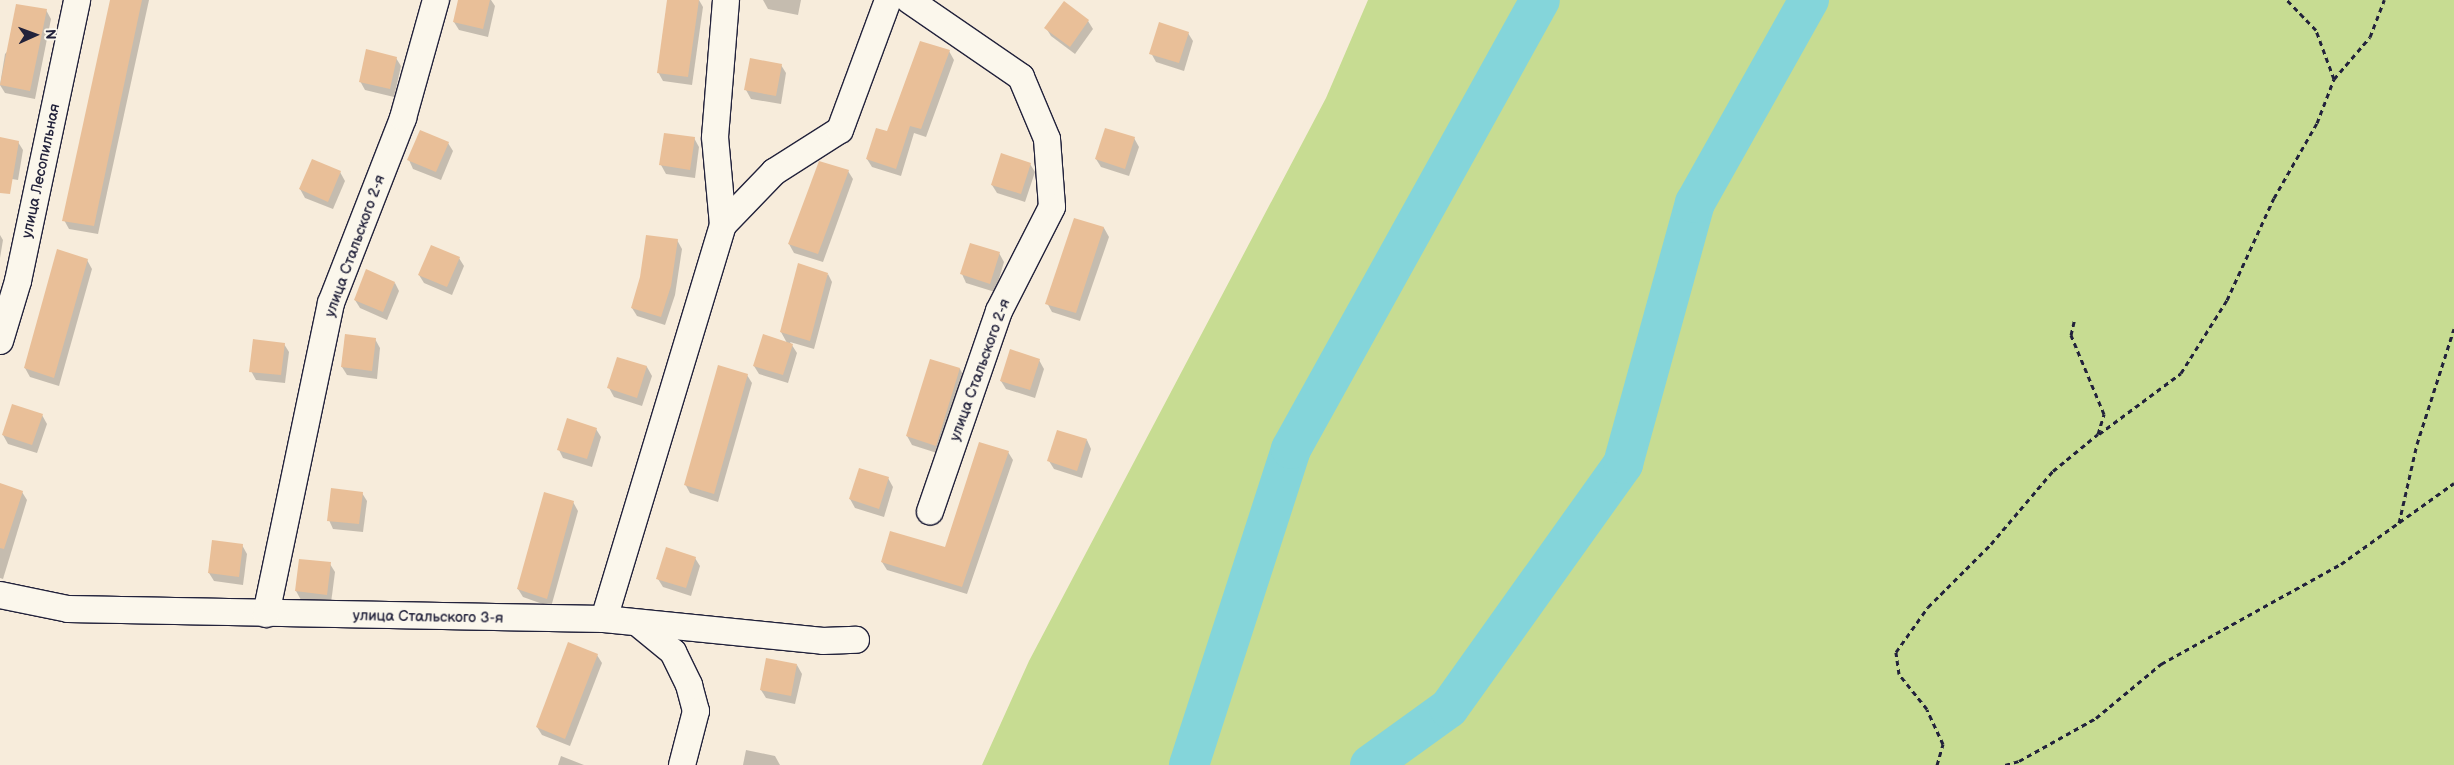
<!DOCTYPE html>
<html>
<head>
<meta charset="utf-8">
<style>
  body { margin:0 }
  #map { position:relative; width:2454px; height:765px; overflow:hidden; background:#f7ecdb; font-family:"Balsamiq Sans",sans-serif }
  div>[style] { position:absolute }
  .green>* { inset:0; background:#c7dc92 }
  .shadow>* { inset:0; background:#0003 }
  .river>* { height:40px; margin:-20px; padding:0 20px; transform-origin:20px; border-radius:20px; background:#84d5da }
  .building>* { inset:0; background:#e9bf98 }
  .path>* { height:3px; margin-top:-1.5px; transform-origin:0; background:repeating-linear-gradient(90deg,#22223b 0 5px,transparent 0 9px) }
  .roads { filter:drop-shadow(1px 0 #22223b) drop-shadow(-1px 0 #22223b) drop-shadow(0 1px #22223b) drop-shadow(0 -1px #22223b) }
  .minor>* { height:26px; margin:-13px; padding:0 13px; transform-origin:13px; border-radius:13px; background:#fbf7ec }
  span { translate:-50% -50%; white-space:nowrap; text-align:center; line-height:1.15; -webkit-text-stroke:4px #fbf7ec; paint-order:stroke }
  .street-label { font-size:15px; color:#22223b }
  .north { position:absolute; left:10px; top:10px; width:50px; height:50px; -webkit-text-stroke:4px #fbf7ec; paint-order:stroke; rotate:88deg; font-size:14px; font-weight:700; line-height:20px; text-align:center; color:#22223b }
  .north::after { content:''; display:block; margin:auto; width:18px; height:22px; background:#22223b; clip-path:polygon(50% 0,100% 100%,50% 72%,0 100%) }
</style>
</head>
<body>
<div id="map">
  <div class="green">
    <div style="clip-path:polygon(1368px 0,2454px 0,2454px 765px,982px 765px,1029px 661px,1326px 98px)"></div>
  </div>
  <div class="shadow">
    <div style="clip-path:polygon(111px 0,149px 0,98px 234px,69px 229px,64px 220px)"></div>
    <div style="clip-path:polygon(459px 0,491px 0,495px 6px,488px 37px,459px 30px,454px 22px)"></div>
    <div style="clip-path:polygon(668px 0,699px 0,703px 7px,692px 85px,663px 81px,658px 72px)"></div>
    <div style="clip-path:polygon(763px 0,801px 0,798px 15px,768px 9px)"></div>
    <div style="clip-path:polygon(1064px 3px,1088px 21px,1093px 29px,1075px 54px,1051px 36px,1046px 28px)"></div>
    <div style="clip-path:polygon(46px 10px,51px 19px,35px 99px,5px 93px,0 85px,5px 54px)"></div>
    <div style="clip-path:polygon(1188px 33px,1193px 41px,1184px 71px,1156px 62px,1151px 53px)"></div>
    <div style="clip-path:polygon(949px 51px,954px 60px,926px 137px,914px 133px,901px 176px,872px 167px,867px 159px)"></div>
    <div style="clip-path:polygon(396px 58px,401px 66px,394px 97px,365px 90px,360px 81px)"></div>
    <div style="clip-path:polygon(781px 65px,786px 73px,781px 104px,751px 99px,746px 90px)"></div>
    <div style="clip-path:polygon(694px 138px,699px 147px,695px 178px,666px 174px,661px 165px)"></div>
    <div style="clip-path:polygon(1134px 138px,1139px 147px,1129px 176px,1101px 167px,1096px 159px)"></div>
    <div style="clip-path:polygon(0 139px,18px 142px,23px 150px,18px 180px,0 177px)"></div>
    <div style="clip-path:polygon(448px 143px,453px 151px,441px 180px,413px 169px,409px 160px)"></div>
    <div style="clip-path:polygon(1030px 164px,1035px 172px,1025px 202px,997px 193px,992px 185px)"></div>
    <div style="clip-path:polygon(848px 171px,853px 179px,823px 262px,794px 253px,789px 244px)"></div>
    <div style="clip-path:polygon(340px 172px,345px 181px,333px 209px,305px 198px,300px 189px)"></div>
    <div style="clip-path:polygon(1075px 220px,1104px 228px,1109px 237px,1080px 321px,1052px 312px,1047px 303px)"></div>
    <div style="clip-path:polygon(0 235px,3px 240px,0 258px)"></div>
    <div style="clip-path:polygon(677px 240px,682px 249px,675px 295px,665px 325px,637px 316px,632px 308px)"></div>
    <div style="clip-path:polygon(999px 253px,1004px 262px,995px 292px,966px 283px,962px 274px)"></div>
    <div style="clip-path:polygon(459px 258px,464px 266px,452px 295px,424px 283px,419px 275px)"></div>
    <div style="clip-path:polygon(87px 260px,92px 269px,59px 386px,30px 377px,25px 368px)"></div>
    <div style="clip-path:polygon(828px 274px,832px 282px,814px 349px,790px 342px,797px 353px,788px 383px,759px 374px,754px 366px,787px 343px,781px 332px)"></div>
    <div style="clip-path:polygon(395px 283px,399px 291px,387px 320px,360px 308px,355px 300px)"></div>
    <div style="clip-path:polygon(375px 339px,380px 348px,377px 379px,347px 375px,342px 367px)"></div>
    <div style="clip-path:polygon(284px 344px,289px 352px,285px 383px,256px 380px,251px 371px)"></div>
    <div style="clip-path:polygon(618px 358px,647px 367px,652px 376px,642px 406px,614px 397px,609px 388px)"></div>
    <div style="clip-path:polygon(931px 360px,960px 369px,965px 378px,940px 454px,912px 445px,907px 436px)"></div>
    <div style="clip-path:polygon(1039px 360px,1044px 369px,1035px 398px,1006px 389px,1001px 381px)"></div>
    <div style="clip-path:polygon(747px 375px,752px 383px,718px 502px,690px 493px,685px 484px)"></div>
    <div style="clip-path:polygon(42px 415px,47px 424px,37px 453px,8px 444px,3px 435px)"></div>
    <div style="clip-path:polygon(596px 429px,601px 437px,592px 467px,563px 458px,559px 450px)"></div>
    <div style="clip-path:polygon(1087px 440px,1091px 449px,1082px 478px,1054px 469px,1049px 461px)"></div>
    <div style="clip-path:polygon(1008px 452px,1013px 460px,967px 594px,887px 570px,882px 562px,946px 548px)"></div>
    <div style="clip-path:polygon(888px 478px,893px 487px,884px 517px,855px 508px,850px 499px)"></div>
    <div style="clip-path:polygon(0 485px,22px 492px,27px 500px,3px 579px,0 578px)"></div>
    <div style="clip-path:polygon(362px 493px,367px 501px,363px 532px,333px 529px,329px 520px)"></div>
    <div style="clip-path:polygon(573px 502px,578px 511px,551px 607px,523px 597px,518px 589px)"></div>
    <div style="clip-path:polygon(242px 545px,247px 554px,243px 585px,214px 581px,209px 573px)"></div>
    <div style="clip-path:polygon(695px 558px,700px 566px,691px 596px,663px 587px,658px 579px)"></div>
    <div style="clip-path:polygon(330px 564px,335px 572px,331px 603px,301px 600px,296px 591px)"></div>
    <div style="clip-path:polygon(597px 655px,602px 663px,570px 746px,542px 735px,537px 727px)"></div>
    <div style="clip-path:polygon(797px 665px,802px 674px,795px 704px,766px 698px,761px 690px)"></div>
    <div style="clip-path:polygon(746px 750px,775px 756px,780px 765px,743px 765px)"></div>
    <div style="clip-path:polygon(561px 756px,584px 765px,558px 765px)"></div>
  </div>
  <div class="river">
    <div style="left:1189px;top:765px;width:332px;rotate:-72.1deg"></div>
    <div style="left:1291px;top:449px;width:513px;rotate:-60.99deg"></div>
    <div style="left:1370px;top:765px;width:97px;rotate:-35.8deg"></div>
    <div style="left:1449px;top:708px;width:300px;rotate:-54.5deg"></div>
    <div style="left:1623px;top:464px;width:271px;rotate:-74.6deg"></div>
    <div style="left:1695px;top:203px;width:233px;rotate:-60.7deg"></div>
  </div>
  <div class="building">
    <div style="clip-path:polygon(110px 0,142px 0,94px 226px,62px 221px)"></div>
    <div style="clip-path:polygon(458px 0,490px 0,483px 29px,453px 22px)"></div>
    <div style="clip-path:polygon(667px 0,699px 0,688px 77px,657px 73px)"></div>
    <div style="clip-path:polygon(1064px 1px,1089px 20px,1070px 47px,1044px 28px)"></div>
    <div style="clip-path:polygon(16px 4px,47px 9px,30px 91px,0 85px)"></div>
    <div style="clip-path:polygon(1159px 22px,1189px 32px,1179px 63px,1149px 54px)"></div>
    <div style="clip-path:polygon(920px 41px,950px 50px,921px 129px,910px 126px,896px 169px,866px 159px,876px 128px,887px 131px)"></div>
    <div style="clip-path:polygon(366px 49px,397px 57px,390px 89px,359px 82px)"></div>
    <div style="clip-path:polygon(750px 58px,782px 64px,776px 96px,744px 90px)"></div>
    <div style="clip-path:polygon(1105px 128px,1135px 137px,1125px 169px,1095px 159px)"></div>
    <div style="clip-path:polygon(420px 130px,449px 142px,436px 172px,407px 160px)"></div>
    <div style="clip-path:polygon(664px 133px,695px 137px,690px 170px,659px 165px)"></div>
    <div style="clip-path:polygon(0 137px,19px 141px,10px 194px,0 193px)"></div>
    <div style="clip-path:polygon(1001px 153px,1031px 163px,1021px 194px,991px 185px)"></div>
    <div style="clip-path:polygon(312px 159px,341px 171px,328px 202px,299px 189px)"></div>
    <div style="clip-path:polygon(819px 161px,849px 170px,818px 254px,788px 244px)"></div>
    <div style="clip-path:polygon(1074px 218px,1104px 227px,1076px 313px,1045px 304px)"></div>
    <div style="clip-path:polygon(646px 235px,678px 239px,671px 286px,661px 317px,631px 308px,640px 277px)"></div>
    <div style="clip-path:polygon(970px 243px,1000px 252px,990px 284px,960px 274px)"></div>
    <div style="clip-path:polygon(431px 245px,460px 257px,447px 287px,418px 275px)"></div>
    <div style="clip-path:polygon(57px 249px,88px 259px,54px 378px,24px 368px)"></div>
    <div style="clip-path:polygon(798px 263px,828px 273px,810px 341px,780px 332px)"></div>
    <div style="clip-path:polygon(366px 269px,395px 282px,383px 312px,354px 300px)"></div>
    <div style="clip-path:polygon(345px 334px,376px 338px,372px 371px,341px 367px)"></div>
    <div style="clip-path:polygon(763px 334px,793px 344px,783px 375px,753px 366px)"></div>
    <div style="clip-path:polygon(253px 339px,285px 343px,281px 375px,249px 372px)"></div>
    <div style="clip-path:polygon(1010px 349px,1040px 359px,1030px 390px,1000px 381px)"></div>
    <div style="clip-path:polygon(617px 357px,647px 366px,637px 398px,607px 388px)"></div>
    <div style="clip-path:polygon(930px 359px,960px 368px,936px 446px,906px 436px)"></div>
    <div style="clip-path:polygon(718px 365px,748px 374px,714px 494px,684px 485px)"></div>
    <div style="clip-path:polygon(12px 404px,43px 414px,32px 445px,2px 435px)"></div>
    <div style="clip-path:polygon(567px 418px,597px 428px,587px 459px,557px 450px)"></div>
    <div style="clip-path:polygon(1057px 430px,1087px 439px,1077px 471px,1047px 461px)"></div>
    <div style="clip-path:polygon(979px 442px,1009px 451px,962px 587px,881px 562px,890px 531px,945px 547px)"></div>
    <div style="clip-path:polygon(859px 468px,889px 477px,879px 509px,849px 499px)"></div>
    <div style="clip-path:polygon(0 483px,23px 491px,4px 549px,0 548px)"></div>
    <div style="clip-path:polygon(331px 488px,363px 492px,359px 524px,327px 521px)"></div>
    <div style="clip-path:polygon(544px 492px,574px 501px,547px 599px,517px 589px)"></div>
    <div style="clip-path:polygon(212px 540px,243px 544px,239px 577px,208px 573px)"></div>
    <div style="clip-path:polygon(666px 547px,696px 557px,686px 588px,656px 579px)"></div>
    <div style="clip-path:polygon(299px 559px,331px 562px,327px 595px,295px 591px)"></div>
    <div style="clip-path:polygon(568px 642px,598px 654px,565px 739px,536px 727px)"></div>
    <div style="clip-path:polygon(766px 658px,797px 664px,791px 696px,760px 690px)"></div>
  </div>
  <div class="path">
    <div style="left:2334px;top:79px;width:55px;rotate:-49.4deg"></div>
    <div style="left:2370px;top:37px;width:40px;rotate:-69deg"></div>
    <div style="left:2099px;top:434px;width:102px;rotate:-36.6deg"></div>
    <div style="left:2181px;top:373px;width:86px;rotate:-57.8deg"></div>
    <div style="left:2227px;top:300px;width:112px;rotate:-65.3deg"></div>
    <div style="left:2274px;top:198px;width:86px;rotate:-60.2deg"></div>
    <div style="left:2317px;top:123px;width:47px;rotate:-68.9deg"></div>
    <div style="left:2334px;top:79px;width:52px;rotate:-110.2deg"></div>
    <div style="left:2316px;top:30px;width:42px;rotate:-134deg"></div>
    <div style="left:2399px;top:523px;width:81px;rotate:-77.2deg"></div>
    <div style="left:2417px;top:444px;width:121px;rotate:-72.2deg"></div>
    <div style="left:1937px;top:765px;width:22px;rotate:-74deg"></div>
    <div style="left:1943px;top:744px;width:38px;rotate:-115deg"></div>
    <div style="left:1927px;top:709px;width:45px;rotate:-128.7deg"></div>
    <div style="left:1899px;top:674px;width:22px;rotate:-98deg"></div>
    <div style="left:1896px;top:652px;width:55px;rotate:-54.6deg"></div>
    <div style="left:1928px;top:607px;width:89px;rotate:-45deg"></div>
    <div style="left:1991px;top:544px;width:96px;rotate:-49.7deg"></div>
    <div style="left:2053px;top:471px;width:58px;rotate:-39.4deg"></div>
    <div style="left:2098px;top:434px;width:21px;rotate:-73deg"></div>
    <div style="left:2104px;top:414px;width:86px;rotate:-112.7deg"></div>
    <div style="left:2071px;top:335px;width:17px;rotate:-77deg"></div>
    <div style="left:2005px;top:765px;width:15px;rotate:-16deg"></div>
    <div style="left:2019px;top:761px;width:88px;rotate:-29.2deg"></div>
    <div style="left:2096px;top:718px;width:85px;rotate:-39.7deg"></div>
    <div style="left:2161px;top:664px;width:206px;rotate:-29.1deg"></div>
    <div style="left:2341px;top:564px;width:139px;rotate:-35.6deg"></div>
  </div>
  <div class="roads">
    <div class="minor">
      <div style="left:909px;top:0;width:136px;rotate:34.5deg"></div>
      <div style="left:1021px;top:77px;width:67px;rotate:67.2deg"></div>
      <div style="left:1047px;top:139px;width:68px;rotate:85.8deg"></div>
      <div style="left:1052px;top:207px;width:117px;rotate:117deg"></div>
      <div style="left:999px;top:311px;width:212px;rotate:109deg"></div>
      <div style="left:723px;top:225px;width:74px;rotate:-46.1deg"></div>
      <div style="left:774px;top:172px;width:78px;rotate:-32.5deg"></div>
      <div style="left:840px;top:130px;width:139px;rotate:-69.7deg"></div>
      <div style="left:0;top:341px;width:63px;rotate:-73.3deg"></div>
      <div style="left:18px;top:281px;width:287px;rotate:-78.1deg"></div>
      <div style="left:0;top:595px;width:69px;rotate:11.6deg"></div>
      <div style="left:68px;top:609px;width:536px;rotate:1.07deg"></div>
      <div style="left:604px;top:619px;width:220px;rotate:5.7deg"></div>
      <div style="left:823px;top:641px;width:33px;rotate:-2deg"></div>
      <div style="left:266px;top:614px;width:318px;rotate:-78.2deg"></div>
      <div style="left:331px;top:303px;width:199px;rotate:-68.7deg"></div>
      <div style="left:403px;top:118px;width:123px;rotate:-74.4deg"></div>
      <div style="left:604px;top:619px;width:412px;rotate:-73.2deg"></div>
      <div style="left:723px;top:225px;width:88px;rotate:-95.2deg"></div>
      <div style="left:715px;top:137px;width:137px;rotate:-85.4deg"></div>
      <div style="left:640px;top:625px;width:43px;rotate:39.3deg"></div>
      <div style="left:673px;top:652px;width:37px;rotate:64deg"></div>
      <div style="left:689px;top:685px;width:27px;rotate:75deg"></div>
      <div style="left:696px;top:711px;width:56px;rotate:104.5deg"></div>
    </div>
  </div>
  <div class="street-label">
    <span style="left:41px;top:171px;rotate:-78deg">улица Лесопильная</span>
    <span style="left:355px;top:246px;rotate:-70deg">улица Стальского 2-я</span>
    <span style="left:980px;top:370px;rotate:-70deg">улица Стальского 2-я</span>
    <span style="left:428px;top:617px;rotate:1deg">улица Стальского 3-я</span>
  </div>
  <div class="north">N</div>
</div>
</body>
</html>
